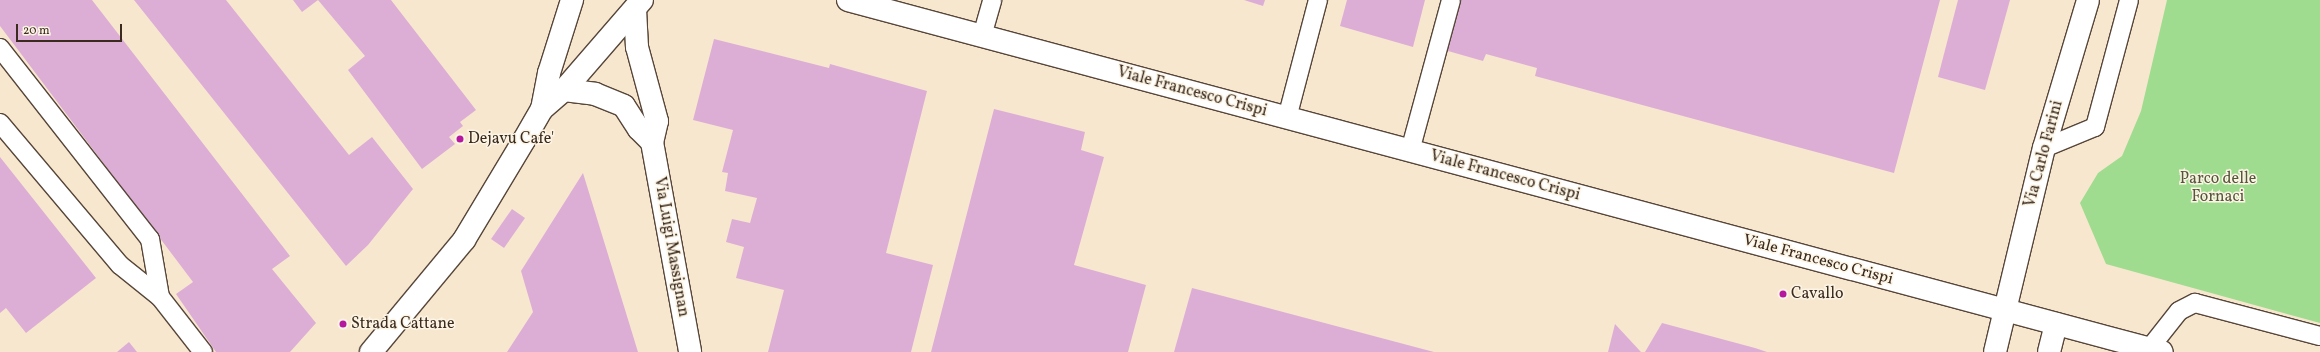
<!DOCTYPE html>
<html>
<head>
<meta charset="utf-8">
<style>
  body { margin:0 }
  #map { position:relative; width:2320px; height:352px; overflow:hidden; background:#f8e7cf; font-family:Vollkorn,serif }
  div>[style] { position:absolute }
  .green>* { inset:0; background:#a0dc90 }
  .building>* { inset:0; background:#dcaed6 }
  .roads { filter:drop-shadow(1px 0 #574639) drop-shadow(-1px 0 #574639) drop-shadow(0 1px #574639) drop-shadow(0 -1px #574639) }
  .service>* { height:18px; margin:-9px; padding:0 9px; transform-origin:9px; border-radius:9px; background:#fff }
  .minor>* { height:22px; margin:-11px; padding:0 11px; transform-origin:11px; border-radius:11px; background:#fff }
  .tertiary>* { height:22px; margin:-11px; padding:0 11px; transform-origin:11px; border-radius:11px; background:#fff }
  .dots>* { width:11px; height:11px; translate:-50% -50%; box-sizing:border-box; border:2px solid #fcf5e5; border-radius:50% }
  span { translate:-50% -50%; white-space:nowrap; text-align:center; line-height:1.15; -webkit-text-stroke:3px #fcf5e5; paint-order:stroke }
  .street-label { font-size:16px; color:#3b2a1e }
  .poi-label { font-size:16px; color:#3b2a1e }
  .left { translate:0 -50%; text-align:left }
  .park-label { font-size:16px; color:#54563a }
  .scale { position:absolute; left:16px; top:24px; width:106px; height:18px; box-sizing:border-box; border:2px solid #3b2a1e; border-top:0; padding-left:5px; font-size:12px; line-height:14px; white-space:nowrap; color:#3b2a1e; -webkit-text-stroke:3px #fcf5e5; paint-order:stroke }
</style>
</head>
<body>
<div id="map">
  <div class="green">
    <div style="clip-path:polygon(2167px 0,2320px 0,2320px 323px,2106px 264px,2080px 203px,2098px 173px,2122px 156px,2141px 111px)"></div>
  </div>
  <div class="building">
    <div style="clip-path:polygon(0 0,92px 0,290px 256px,272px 269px,316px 323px,290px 352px,216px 352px,176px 294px,193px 282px,0 26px)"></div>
    <div style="clip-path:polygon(134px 0,226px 0,349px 155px,372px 137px,413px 189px,368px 245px,346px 266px)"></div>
    <div style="clip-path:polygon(293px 0,391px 0,476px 110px,460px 122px,463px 126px,449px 137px,455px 144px,422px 169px,348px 70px,365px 56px,318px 0,302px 12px)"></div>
    <div style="clip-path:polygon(1244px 0,1265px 0,1263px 6px)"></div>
    <div style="clip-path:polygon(1347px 0,1425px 0,1413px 47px,1340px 26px)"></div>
    <div style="clip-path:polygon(1455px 0,1940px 0,1894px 173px,1535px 76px,1537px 68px,1486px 54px,1483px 61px,1441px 49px)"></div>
    <div style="clip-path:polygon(1958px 0,2010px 0,1985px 90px,1938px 77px)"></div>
    <div style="clip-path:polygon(714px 39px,829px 68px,830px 64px,927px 91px,886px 253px,933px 265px,911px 352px,768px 352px,784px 290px,736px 278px,744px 247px,726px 242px,732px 219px,750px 223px,757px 198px,725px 191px,728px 173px,722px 172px,733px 130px,693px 120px)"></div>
    <div style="clip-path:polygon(994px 109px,1085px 132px,1081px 150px,1104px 157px,1074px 265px,1146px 285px,1128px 352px,931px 352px)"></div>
    <div style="clip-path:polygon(0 157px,96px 278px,26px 333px,6px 308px,0 313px)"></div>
    <div style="clip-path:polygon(583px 173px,638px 352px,507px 352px,533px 312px,521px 271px)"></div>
    <div style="clip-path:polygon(512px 209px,525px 218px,504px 248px,491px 239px)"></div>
    <div style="clip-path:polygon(1192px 288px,1223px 296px,1434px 352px,1174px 352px)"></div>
    <div style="clip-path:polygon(1662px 323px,1755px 348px,1767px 352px,1645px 352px)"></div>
    <div style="clip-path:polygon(1615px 324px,1641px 352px,1608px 352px)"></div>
    <div style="clip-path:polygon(129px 342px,137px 352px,117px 352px)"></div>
  </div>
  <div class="roads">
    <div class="service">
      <div style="left:982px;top:36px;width:37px;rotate:-74deg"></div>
      <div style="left:0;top:48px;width:243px;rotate:51.9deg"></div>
      <div style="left:150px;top:239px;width:59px;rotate:80.2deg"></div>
      <div style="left:1287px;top:118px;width:122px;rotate:-75.3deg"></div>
      <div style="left:0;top:123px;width:186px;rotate:49.8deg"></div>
      <div style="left:120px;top:265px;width:51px;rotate:38.7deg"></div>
      <div style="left:160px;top:297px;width:70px;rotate:52deg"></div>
      <div style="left:2044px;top:148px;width:55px;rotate:-22.4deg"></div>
      <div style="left:2095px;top:127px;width:131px;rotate:-75deg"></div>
      <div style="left:1410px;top:151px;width:156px;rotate:-74.8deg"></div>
      <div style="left:2149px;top:349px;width:48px;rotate:-51.7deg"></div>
      <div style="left:2179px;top:311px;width:18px;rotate:-27deg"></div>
      <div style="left:2195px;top:303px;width:129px;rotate:14.8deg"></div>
    </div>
    <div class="minor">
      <div style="left:635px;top:9px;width:38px;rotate:87deg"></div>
      <div style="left:637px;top:47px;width:77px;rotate:74.9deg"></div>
      <div style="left:657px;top:121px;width:22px;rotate:103deg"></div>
      <div style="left:652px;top:142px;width:213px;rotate:79.7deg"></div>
      <div style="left:564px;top:90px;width:31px;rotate:7deg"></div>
      <div style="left:595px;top:94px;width:31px;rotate:22deg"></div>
      <div style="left:624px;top:106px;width:27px;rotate:57deg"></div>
      <div style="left:639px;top:129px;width:18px;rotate:45deg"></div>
      <div style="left:1995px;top:352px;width:43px;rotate:-76.6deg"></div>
      <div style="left:2049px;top:352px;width:29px;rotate:-76deg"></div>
    </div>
    <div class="tertiary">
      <div style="left:848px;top:0;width:1360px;rotate:15deg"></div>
      <div style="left:542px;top:109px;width:29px;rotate:-41deg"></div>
      <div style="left:564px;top:90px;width:119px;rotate:-49.1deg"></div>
      <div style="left:2005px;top:310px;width:167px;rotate:-76.5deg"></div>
      <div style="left:2044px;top:148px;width:154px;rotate:-73.4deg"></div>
      <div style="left:371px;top:352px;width:146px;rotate:-50.3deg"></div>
      <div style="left:464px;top:240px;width:117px;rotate:-59deg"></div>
      <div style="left:524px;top:140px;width:36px;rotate:-60deg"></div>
      <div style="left:542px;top:109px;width:37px;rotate:-79deg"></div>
      <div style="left:549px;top:73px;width:77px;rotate:-72.5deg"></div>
    </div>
  </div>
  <div class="dots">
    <div style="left:460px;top:139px;background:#b5179e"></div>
    <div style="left:1783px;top:294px;background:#b5179e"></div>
    <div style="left:343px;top:324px;background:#b5179e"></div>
  </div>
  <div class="street-label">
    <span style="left:1192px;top:92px;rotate:15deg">Viale Francesco Crispi</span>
    <span style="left:2044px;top:154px;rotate:-75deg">Via Carlo Farini</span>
    <span style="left:1505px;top:176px;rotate:15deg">Viale Francesco Crispi</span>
    <span style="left:671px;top:247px;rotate:80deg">Via Luigi Massignan</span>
    <span style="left:1818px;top:260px;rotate:15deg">Viale Francesco Crispi</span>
  </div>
  <div class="poi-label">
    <span class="left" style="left:468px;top:139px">Dejavu Cafe'</span>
    <span class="left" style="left:1791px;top:294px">Cavallo</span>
    <span class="left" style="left:351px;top:324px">Strada Cattane</span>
  </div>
  <div class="park-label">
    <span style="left:2218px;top:188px">Parco delle<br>Fornaci</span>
  </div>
  <div class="scale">20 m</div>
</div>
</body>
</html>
